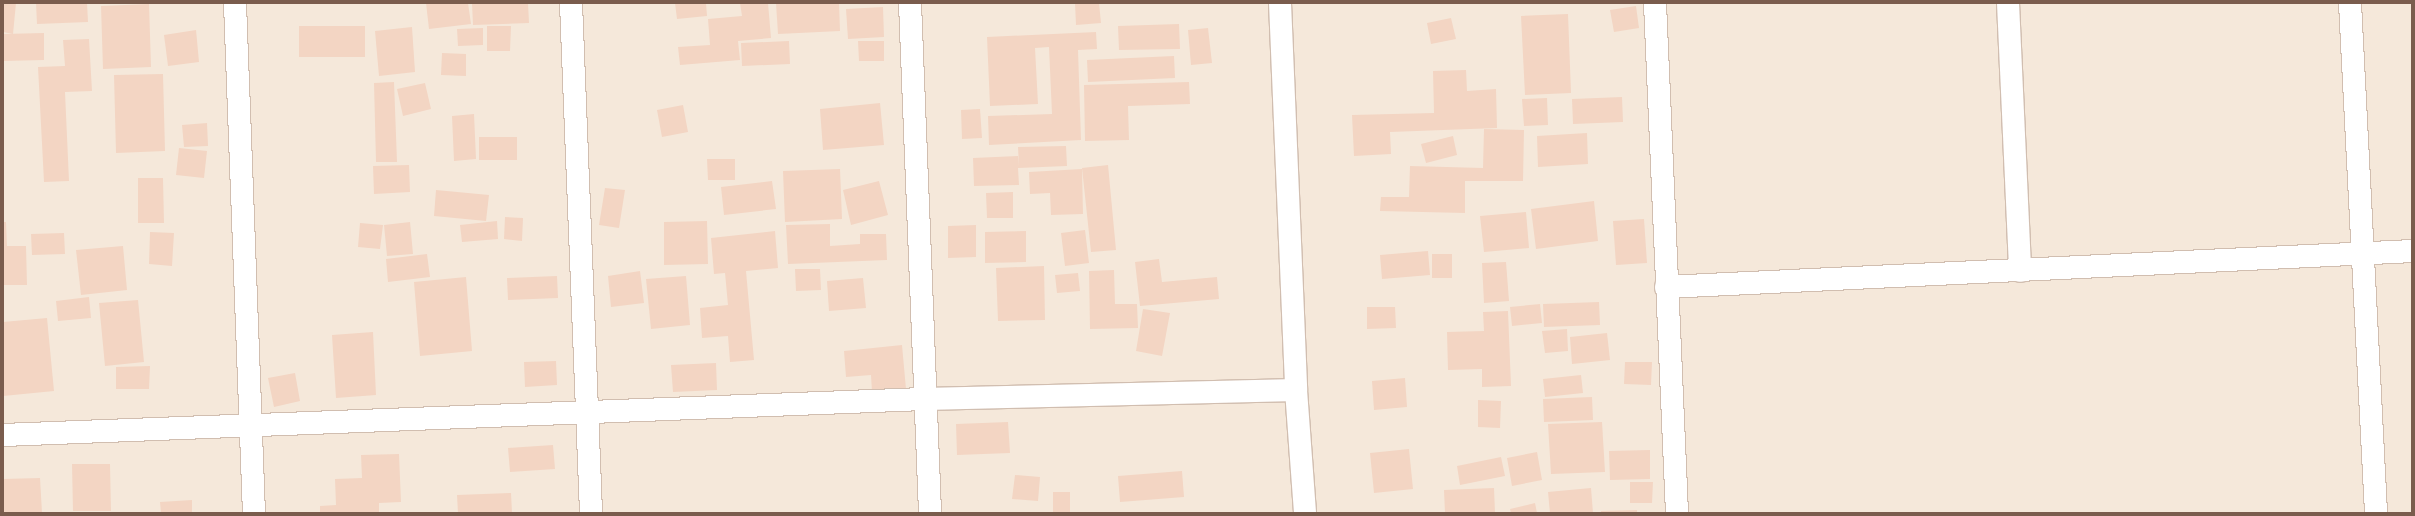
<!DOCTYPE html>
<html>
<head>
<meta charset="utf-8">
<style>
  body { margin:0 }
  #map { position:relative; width:2415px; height:516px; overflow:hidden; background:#fdf6ec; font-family:"Asap Condensed",sans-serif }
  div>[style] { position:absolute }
  .residential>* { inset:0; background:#f5e8da }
  .building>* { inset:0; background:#f3d5c3 }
  .roads { filter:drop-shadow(1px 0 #d1beb0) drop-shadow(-1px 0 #d1beb0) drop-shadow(0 1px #d1beb0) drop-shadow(0 -1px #d1beb0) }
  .minor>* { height:22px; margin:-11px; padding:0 11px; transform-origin:11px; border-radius:11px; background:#fff }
  .tertiary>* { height:22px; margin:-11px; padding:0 11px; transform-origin:11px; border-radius:11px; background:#fff }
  span { translate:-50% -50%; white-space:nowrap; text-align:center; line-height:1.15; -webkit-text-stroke:3px #fffaf3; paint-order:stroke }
  .frame { position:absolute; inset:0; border:4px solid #7a5c4d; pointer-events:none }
</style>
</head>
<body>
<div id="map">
  <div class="residential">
    <div style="clip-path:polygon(3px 3px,2412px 3px,2412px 513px,3px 513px)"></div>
  </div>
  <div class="building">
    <div style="clip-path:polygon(3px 3px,16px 3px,13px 34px,3px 32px)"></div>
    <div style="clip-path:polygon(36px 3px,87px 3px,88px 22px,37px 24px)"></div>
    <div style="clip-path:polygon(426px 3px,468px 3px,471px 24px,429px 29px)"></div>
    <div style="clip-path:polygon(472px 3px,528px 3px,529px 23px,473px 25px)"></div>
    <div style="clip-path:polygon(675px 3px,706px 3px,707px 16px,677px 19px)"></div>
    <div style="clip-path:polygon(740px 3px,768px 3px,771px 38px,738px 41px,740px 60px,680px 65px,678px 47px,710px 45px,708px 19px,742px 16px)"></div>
    <div style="clip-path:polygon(776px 3px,839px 3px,840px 31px,778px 34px)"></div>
    <div style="clip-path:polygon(1075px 3px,1099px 3px,1101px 23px,1076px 25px)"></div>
    <div style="clip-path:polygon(149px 4px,151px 67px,103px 69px,101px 6px)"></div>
    <div style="clip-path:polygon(1636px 6px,1639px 28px,1614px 32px,1610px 10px)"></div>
    <div style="clip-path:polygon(883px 7px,884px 37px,848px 39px,846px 9px)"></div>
    <div style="clip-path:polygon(1568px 14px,1571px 93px,1525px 95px,1521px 16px)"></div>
    <div style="clip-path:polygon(1451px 18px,1456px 39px,1431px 44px,1427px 23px)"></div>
    <div style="clip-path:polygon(1179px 24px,1180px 49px,1119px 50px,1118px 26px)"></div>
    <div style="clip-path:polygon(299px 26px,365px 26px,365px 57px,299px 57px)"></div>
    <div style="clip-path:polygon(487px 26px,511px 26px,510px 51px,487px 51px)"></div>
    <div style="clip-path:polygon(412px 27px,415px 72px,379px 76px,375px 31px)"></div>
    <div style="clip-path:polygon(483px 28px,483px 45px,458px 46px,457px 29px)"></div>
    <div style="clip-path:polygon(1208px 28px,1212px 63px,1191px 65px,1188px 30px)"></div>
    <div style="clip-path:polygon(196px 30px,199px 62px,168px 66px,164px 35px)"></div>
    <div style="clip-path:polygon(1096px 32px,1097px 49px,1078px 50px,1081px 140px,989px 145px,988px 116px,1052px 114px,1049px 47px,1035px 48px,1038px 104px,990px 106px,987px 37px)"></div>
    <div style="clip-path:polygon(44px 33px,44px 60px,3px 61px,3px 34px)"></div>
    <div style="clip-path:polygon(89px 39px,92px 91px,65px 92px,69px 181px,44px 182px,38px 67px,65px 66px,63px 40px)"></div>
    <div style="clip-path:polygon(789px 41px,790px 64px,742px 66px,741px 43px)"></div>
    <div style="clip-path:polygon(858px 41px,884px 41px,884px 61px,859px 61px)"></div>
    <div style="clip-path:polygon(442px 53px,466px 54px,466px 76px,441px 75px)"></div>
    <div style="clip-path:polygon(1174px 56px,1175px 78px,1088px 82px,1087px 60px)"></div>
    <div style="clip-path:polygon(1466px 70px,1467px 91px,1496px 89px,1497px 128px,1390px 132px,1391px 154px,1354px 156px,1352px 115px,1434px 113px,1433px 71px)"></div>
    <div style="clip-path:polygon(163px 74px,165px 151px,116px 153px,114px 75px)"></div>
    <div style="clip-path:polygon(394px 82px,397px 162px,376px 162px,374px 83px)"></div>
    <div style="clip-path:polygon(1189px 82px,1190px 104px,1128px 106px,1129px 140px,1085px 141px,1084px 85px)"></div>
    <div style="clip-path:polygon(425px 83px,431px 109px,403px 116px,397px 89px)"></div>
    <div style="clip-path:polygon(1622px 97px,1623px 122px,1573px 124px,1572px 99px)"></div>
    <div style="clip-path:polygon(1547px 98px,1548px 125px,1524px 126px,1522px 99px)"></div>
    <div style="clip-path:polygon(880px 103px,884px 145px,823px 150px,820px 109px)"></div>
    <div style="clip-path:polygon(683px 105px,688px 132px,662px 137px,657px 110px)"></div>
    <div style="clip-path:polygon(980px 109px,982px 138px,962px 139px,961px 110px)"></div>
    <div style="clip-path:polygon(474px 114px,476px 159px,454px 161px,452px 116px)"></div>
    <div style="clip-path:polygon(207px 123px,208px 146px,184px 147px,182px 125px)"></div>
    <div style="clip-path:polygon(1484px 129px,1524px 130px,1523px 181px,1465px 181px,1465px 213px,1380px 211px,1381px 197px,1409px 197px,1410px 166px,1483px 168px)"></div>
    <div style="clip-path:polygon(1587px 133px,1588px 164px,1538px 167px,1537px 136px)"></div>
    <div style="clip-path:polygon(1453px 136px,1457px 155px,1426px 163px,1421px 144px)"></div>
    <div style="clip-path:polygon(479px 137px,517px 137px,517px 160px,479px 160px)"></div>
    <div style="clip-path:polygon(1066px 146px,1067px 166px,1018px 168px,1019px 185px,974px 186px,973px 158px,1018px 156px,1019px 166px,1018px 147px)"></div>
    <div style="clip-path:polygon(179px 148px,207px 151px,204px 178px,176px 175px)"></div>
    <div style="clip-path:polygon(707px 159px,735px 159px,735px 180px,708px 180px)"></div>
    <div style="clip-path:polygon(409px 165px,410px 192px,374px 194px,373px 166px)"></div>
    <div style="clip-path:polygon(1108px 165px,1116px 250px,1091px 252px,1082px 168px)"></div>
    <div style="clip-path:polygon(840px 169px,842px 219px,785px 222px,783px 171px)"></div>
    <div style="clip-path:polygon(1082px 169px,1083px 214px,1051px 215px,1050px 193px,1030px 194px,1029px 172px)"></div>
    <div style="clip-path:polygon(138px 178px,163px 178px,164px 223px,138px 223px)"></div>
    <div style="clip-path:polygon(772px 181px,776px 209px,724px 215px,721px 187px)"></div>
    <div style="clip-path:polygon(879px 181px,888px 215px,851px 225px,843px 190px)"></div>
    <div style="clip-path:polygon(605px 188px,625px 190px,619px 228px,599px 225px)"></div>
    <div style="clip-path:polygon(436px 190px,489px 195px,486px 221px,434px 216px)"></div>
    <div style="clip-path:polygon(1013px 192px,1013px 218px,987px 218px,986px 193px)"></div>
    <div style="clip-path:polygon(1594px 201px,1598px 241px,1536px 249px,1531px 209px)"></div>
    <div style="clip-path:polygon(1526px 212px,1529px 248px,1484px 252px,1480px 216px)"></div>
    <div style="clip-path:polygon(505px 217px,523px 218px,522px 241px,504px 239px)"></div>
    <div style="clip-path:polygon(1644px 219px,1647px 263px,1616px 265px,1613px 221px)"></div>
    <div style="clip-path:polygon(497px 221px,498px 239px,462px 242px,460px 225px)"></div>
    <div style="clip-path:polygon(707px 221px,708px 264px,664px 265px,664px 222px)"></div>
    <div style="clip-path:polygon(3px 222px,6px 222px,7px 246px,26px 246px,27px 285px,3px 285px)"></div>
    <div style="clip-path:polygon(410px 222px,413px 254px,387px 256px,384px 225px)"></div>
    <div style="clip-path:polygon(360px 223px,383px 225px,380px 249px,358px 247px)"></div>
    <div style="clip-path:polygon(830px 224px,830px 246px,860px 244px,860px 234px,886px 234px,887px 260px,788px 264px,786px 225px)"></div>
    <div style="clip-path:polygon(976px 225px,976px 257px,948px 258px,948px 226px)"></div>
    <div style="clip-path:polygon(1085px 230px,1089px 263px,1065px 266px,1061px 233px)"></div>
    <div style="clip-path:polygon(775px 231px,778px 268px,746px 271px,754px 360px,730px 362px,728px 336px,702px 338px,700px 308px,728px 305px,725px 273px,714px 274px,711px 238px)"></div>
    <div style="clip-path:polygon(1026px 231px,1026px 262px,985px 263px,985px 232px)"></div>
    <div style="clip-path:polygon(150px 232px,174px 233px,172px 266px,149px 264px)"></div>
    <div style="clip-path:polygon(64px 233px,65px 254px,32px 255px,31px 234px)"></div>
    <div style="clip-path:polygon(123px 246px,127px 290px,81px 295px,76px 250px)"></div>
    <div style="clip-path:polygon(1428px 251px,1430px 275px,1382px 279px,1380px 255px)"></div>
    <div style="clip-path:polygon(427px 254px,430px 277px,388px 282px,386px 259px)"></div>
    <div style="clip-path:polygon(1432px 254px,1452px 254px,1452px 278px,1432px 278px)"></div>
    <div style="clip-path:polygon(1159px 259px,1162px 282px,1217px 277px,1219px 299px,1140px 306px,1135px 262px)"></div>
    <div style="clip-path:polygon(1506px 262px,1509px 301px,1484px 303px,1482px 263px)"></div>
    <div style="clip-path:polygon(1044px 266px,1045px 320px,998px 321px,996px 268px)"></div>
    <div style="clip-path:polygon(795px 269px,820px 269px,821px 290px,796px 291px)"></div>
    <div style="clip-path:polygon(1114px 270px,1115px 304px,1137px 304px,1138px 328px,1090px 329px,1089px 271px)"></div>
    <div style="clip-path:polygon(640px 271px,644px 303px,611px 307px,608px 276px)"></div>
    <div style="clip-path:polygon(1078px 273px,1080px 291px,1057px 293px,1055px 275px)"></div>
    <div style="clip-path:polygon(557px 276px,558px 298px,508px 300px,507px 278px)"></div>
    <div style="clip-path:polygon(686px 276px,690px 325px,651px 329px,646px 279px)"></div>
    <div style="clip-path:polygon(466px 277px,472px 351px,420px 356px,414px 282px)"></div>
    <div style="clip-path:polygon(863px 278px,866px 308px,829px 311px,827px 281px)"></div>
    <div style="clip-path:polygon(89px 297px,91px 318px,58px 321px,56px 301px)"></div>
    <div style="clip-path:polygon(138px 300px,144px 362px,105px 366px,99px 303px)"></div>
    <div style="clip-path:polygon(1599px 302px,1600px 325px,1544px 327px,1543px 304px)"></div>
    <div style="clip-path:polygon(1540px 304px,1542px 323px,1512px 326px,1510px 307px)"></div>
    <div style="clip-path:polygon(1367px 307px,1395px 307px,1396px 328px,1367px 329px)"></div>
    <div style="clip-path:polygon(1143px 309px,1170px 313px,1162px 356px,1136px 351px)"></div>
    <div style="clip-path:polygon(1508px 311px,1511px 386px,1482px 387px,1482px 369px,1448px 370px,1447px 332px,1484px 331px,1483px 312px)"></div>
    <div style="clip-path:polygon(47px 318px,54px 391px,3px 396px,3px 322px)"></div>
    <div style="clip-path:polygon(1567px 329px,1568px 351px,1545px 353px,1542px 331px)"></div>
    <div style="clip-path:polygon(373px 332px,376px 395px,336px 398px,332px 335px)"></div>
    <div style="clip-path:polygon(1607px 333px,1610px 360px,1572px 364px,1570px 337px)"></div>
    <div style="clip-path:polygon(902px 345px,906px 389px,872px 392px,871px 375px,846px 377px,844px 351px)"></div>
    <div style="clip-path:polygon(556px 361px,557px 385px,525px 387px,524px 362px)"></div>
    <div style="clip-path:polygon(1625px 362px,1652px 362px,1651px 385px,1624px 384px)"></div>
    <div style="clip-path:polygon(716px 363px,717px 390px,673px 392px,671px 365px)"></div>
    <div style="clip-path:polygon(150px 366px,149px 389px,116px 389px,116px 367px)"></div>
    <div style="clip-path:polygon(295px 373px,300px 401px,274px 407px,268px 378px)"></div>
    <div style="clip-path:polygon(1581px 375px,1583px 393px,1545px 397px,1543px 379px)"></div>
    <div style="clip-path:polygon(1405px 378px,1407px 407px,1374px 410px,1372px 381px)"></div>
    <div style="clip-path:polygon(1592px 397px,1593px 420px,1544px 422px,1543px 399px)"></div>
    <div style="clip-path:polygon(1478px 400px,1501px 401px,1500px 428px,1478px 427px)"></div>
    <div style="clip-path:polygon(1008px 422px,1010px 453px,957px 455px,956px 424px)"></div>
    <div style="clip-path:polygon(1602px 422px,1605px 472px,1551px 474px,1548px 424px)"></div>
    <div style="clip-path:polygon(553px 445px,555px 469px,510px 472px,508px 448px)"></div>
    <div style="clip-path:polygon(1409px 449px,1413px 489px,1374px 493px,1370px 453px)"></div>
    <div style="clip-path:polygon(1650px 450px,1650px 479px,1610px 480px,1609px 451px)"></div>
    <div style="clip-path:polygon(1537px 452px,1542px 480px,1512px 486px,1507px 458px)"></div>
    <div style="clip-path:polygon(399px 454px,401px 502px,379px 503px,379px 513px,320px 513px,320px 506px,336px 505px,335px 479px,362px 478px,361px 455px)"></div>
    <div style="clip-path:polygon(1501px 457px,1505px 476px,1460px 485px,1457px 466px)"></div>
    <div style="clip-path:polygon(72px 464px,110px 464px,111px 511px,73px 511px)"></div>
    <div style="clip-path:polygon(1182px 471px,1184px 497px,1120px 502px,1118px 476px)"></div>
    <div style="clip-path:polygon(1015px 475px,1040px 477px,1038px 501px,1012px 499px)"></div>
    <div style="clip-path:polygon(40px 478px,42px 513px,3px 513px,3px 479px)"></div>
    <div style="clip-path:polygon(1630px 482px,1653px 482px,1652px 503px,1630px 503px)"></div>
    <div style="clip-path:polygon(1494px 488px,1495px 513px,1445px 513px,1444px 490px)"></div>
    <div style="clip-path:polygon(1591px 488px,1593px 513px,1550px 513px,1548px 492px)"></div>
    <div style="clip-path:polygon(1053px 492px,1070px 492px,1070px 513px,1053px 513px)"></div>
    <div style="clip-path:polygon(511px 493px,512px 513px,458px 513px,457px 495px)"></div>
    <div style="clip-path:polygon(192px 500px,192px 513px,161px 513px,160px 502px)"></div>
    <div style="clip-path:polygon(1535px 503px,1537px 513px,1511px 513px,1510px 509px)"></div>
    <div style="clip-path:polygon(1637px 510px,1637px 513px,1601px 513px,1601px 511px)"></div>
  </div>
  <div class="roads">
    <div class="minor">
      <div style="left:235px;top:3px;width:510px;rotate:87.87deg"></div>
      <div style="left:571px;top:3px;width:510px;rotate:87.75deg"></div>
      <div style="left:910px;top:3px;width:510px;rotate:87.75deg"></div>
      <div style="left:1655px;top:3px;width:510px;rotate:87.53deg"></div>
      <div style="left:2008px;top:3px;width:268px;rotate:87.4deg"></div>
      <div style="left:2350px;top:3px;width:511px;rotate:87.08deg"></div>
      <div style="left:1666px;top:287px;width:747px;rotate:-2.76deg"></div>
      <div style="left:3px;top:435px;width:923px;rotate:-2.24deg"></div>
      <div style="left:925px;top:399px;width:371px;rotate:-1.4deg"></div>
    </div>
    <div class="tertiary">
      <div style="left:1280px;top:3px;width:387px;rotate:87.6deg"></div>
      <div style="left:1296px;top:390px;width:123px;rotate:85.8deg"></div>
    </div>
  </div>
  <div class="frame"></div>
</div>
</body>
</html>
